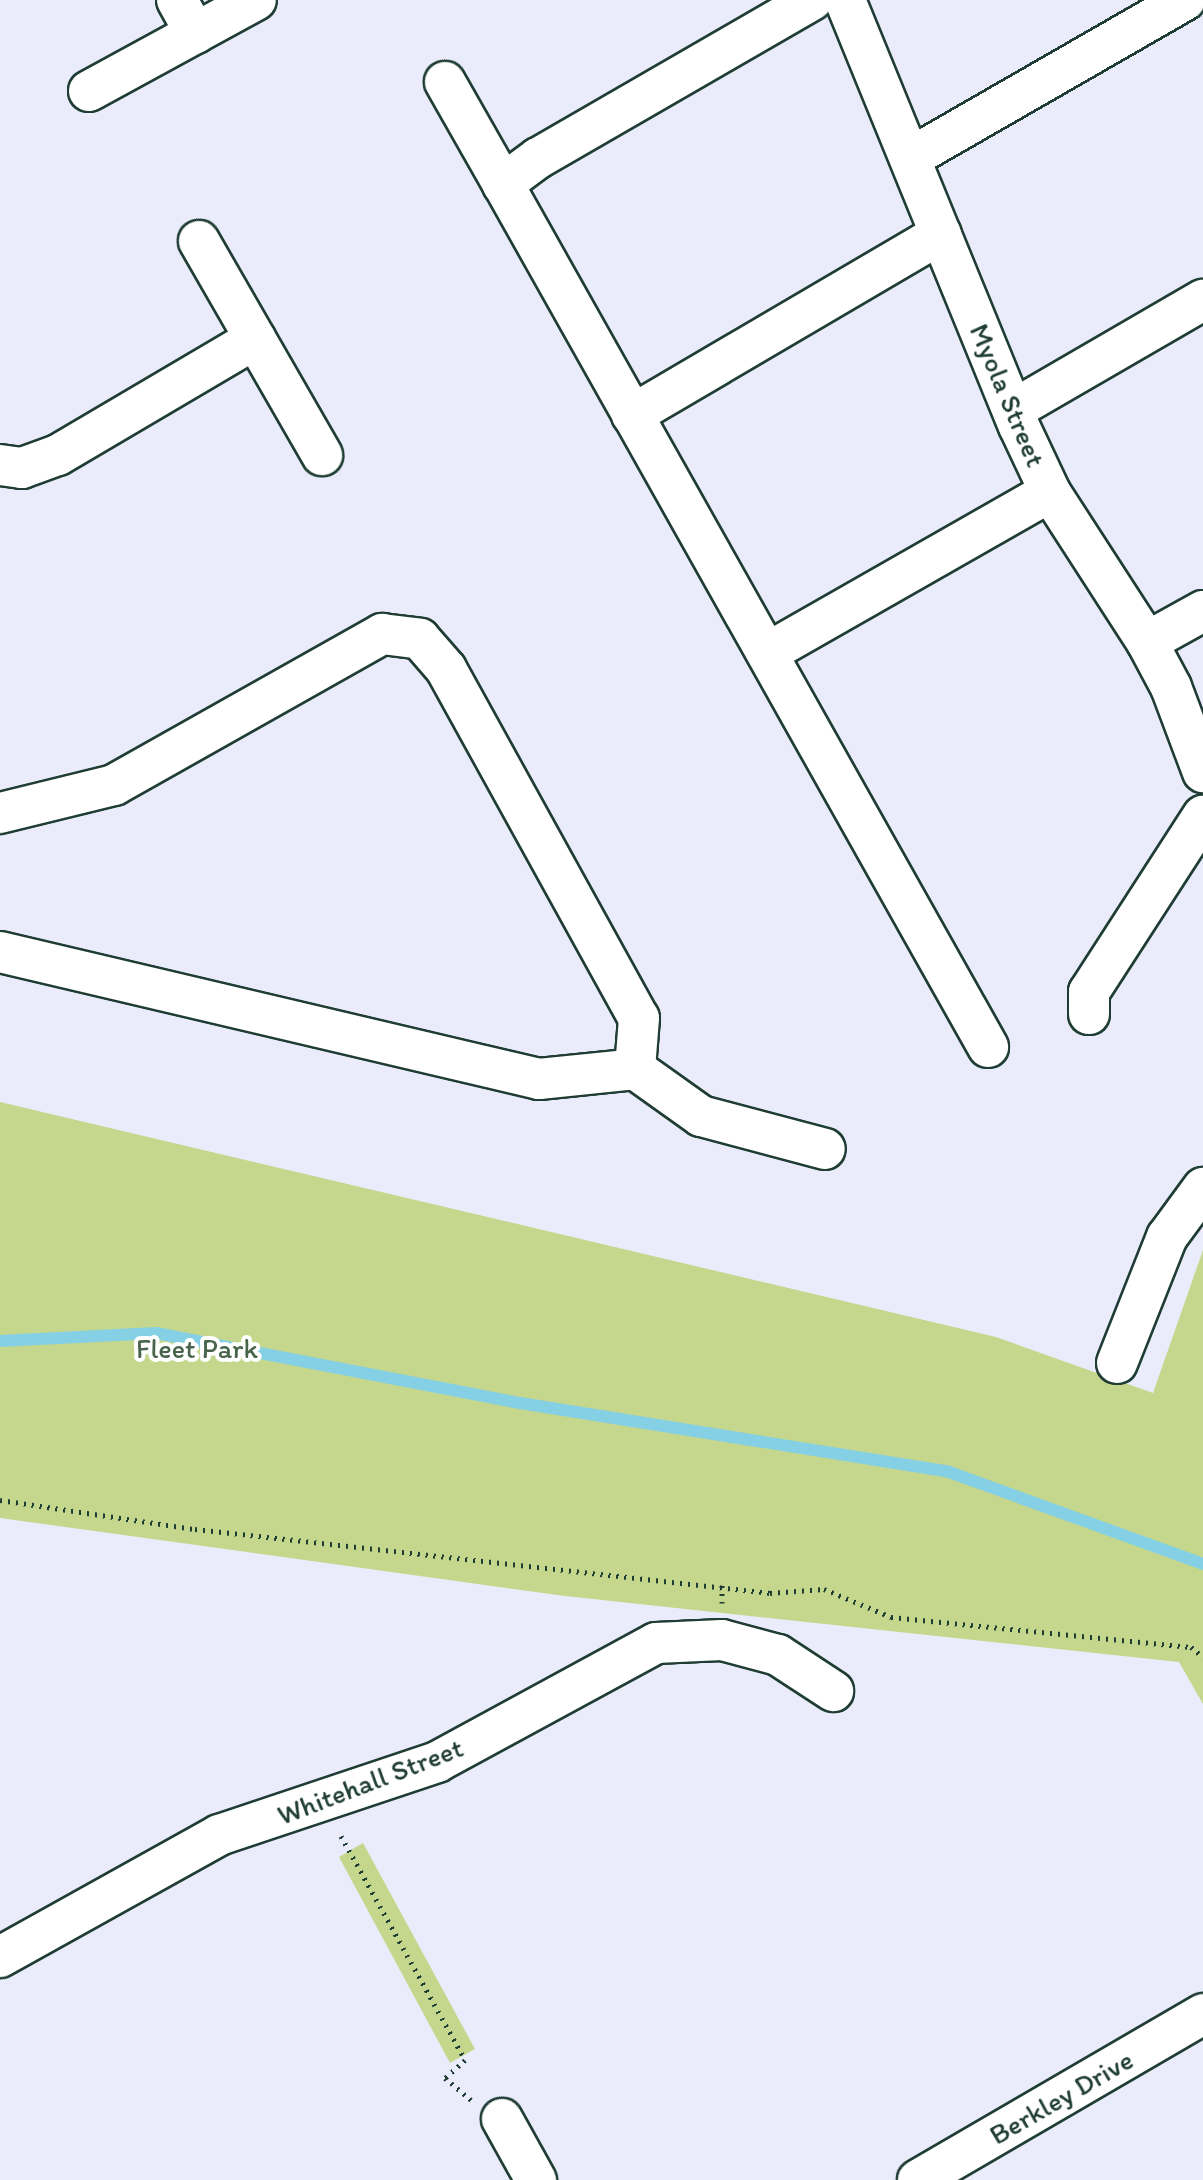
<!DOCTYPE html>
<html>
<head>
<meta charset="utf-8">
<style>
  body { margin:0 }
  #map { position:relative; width:1203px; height:2180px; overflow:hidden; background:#eaecfb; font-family:Itim,sans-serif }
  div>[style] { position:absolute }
  .green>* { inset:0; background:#c4d78d }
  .stream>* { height:12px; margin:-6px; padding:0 6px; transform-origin:6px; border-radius:6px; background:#85d0e5 }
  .path>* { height:5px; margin-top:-2.5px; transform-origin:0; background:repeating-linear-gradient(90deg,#1f3d34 0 2px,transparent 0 8px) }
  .roads { filter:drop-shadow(2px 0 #1f3d34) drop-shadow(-2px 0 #1f3d34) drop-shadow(0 2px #1f3d34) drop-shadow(0 -2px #1f3d34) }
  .minor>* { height:40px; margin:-20px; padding:0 20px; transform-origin:20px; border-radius:20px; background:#fff }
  span { translate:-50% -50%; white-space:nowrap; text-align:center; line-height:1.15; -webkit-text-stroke:8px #fff; paint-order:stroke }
  .street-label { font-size:28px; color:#1f3d34 }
  .park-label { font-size:28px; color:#48644a }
</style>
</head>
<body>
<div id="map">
  <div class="green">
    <div style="clip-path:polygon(0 1102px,996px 1337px,1153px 1393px,1203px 1250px,1203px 1704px,1179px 1662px,565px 1596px,0 1518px)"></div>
    <div style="clip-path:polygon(363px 1843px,475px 2049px,450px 2063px,339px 1857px)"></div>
  </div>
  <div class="stream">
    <div style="left:0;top:1341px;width:156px;rotate:-2.9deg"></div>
    <div style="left:156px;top:1333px;width:371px;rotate:10.9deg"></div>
    <div style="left:520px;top:1403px;width:435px;rotate:9.1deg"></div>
    <div style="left:949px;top:1472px;width:270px;rotate:19.9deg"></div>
  </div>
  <div class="path">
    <div style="left:0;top:1500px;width:197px;rotate:8.5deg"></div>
    <div style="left:195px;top:1529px;width:579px;rotate:6.35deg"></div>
    <div style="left:770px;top:1593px;width:54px;rotate:-4.2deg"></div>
    <div style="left:824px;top:1589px;width:73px;rotate:22.7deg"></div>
    <div style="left:891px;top:1617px;width:301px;rotate:5.7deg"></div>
    <div style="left:1191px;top:1647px;width:16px;rotate:40deg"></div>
    <div style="left:722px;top:1603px;width:19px;rotate:-90deg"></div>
    <div style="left:341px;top:1836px;width:256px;rotate:61deg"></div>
    <div style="left:465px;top:2060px;width:27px;rotate:138deg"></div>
    <div style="left:445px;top:2078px;width:34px;rotate:40deg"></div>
  </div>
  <div class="roads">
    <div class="minor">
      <div style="left:177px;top:0;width:38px;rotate:61deg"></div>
      <div style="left:812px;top:0;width:316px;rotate:150deg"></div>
      <div style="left:538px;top:158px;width:44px;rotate:143.4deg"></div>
      <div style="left:503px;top:184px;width:990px;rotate:60.66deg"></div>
      <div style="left:845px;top:0;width:460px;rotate:67.8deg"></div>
      <div style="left:1019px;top:426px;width:73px;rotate:64.8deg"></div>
      <div style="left:1050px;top:492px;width:179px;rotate:57.1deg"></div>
      <div style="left:1147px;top:642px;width:51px;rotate:61.9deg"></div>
      <div style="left:1171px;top:687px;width:91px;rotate:69.4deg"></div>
      <div style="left:445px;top:82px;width:117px;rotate:60.4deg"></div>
      <div style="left:89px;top:91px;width:190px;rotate:-28.6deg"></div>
      <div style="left:910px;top:158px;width:317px;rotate:-29.9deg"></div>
      <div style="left:199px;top:241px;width:247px;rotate:60.1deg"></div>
      <div style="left:1013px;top:410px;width:220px;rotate:-30.1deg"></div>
      <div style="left:632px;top:415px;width:358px;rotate:-30.4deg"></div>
      <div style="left:0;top:465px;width:22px;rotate:8deg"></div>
      <div style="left:22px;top:468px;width:38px;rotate:-20deg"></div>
      <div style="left:58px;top:455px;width:229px;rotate:-30.5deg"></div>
      <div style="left:1147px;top:642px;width:64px;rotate:-29deg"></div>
      <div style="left:769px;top:652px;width:323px;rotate:-29.7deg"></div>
      <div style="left:0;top:813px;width:117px;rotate:-13.8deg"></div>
      <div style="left:114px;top:785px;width:308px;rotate:-29.4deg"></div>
      <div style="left:382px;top:634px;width:38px;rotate:7deg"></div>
      <div style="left:420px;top:639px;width:40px;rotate:49deg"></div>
      <div style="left:446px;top:669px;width:399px;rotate:61.1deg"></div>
      <div style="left:639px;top:1018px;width:51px;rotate:94.5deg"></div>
      <div style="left:0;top:952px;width:554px;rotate:13.26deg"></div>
      <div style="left:539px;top:1079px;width:97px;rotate:-5.9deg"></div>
      <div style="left:635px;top:1069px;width:81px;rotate:35.5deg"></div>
      <div style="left:701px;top:1116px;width:128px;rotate:14.9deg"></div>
      <div style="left:1089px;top:1014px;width:22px;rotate:-90deg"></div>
      <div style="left:1089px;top:992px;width:210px;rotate:-57.1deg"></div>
      <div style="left:1117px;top:1363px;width:136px;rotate:-68.4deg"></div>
      <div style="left:1167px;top:1237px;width:61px;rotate:-53.7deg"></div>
      <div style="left:0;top:1957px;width:251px;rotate:-29.1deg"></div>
      <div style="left:219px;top:1835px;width:230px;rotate:-18.5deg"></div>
      <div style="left:437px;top:1762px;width:249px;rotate:-28.5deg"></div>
      <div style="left:656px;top:1643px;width:66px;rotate:-2.6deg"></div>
      <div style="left:722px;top:1640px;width:58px;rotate:15deg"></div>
      <div style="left:778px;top:1655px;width:66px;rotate:33.2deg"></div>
      <div style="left:502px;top:2119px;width:70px;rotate:60.9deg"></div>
      <div style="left:918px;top:2180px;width:330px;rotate:-30.2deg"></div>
    </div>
  </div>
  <div class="street-label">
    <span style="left:1008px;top:395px;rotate:67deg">Myola Street</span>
    <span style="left:370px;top:1781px;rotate:-21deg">Whitehall Street</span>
    <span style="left:1061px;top:2097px;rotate:-30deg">Berkley Drive</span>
  </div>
  <div class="park-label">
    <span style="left:197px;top:1348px">Fleet Park</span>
  </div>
</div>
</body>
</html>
